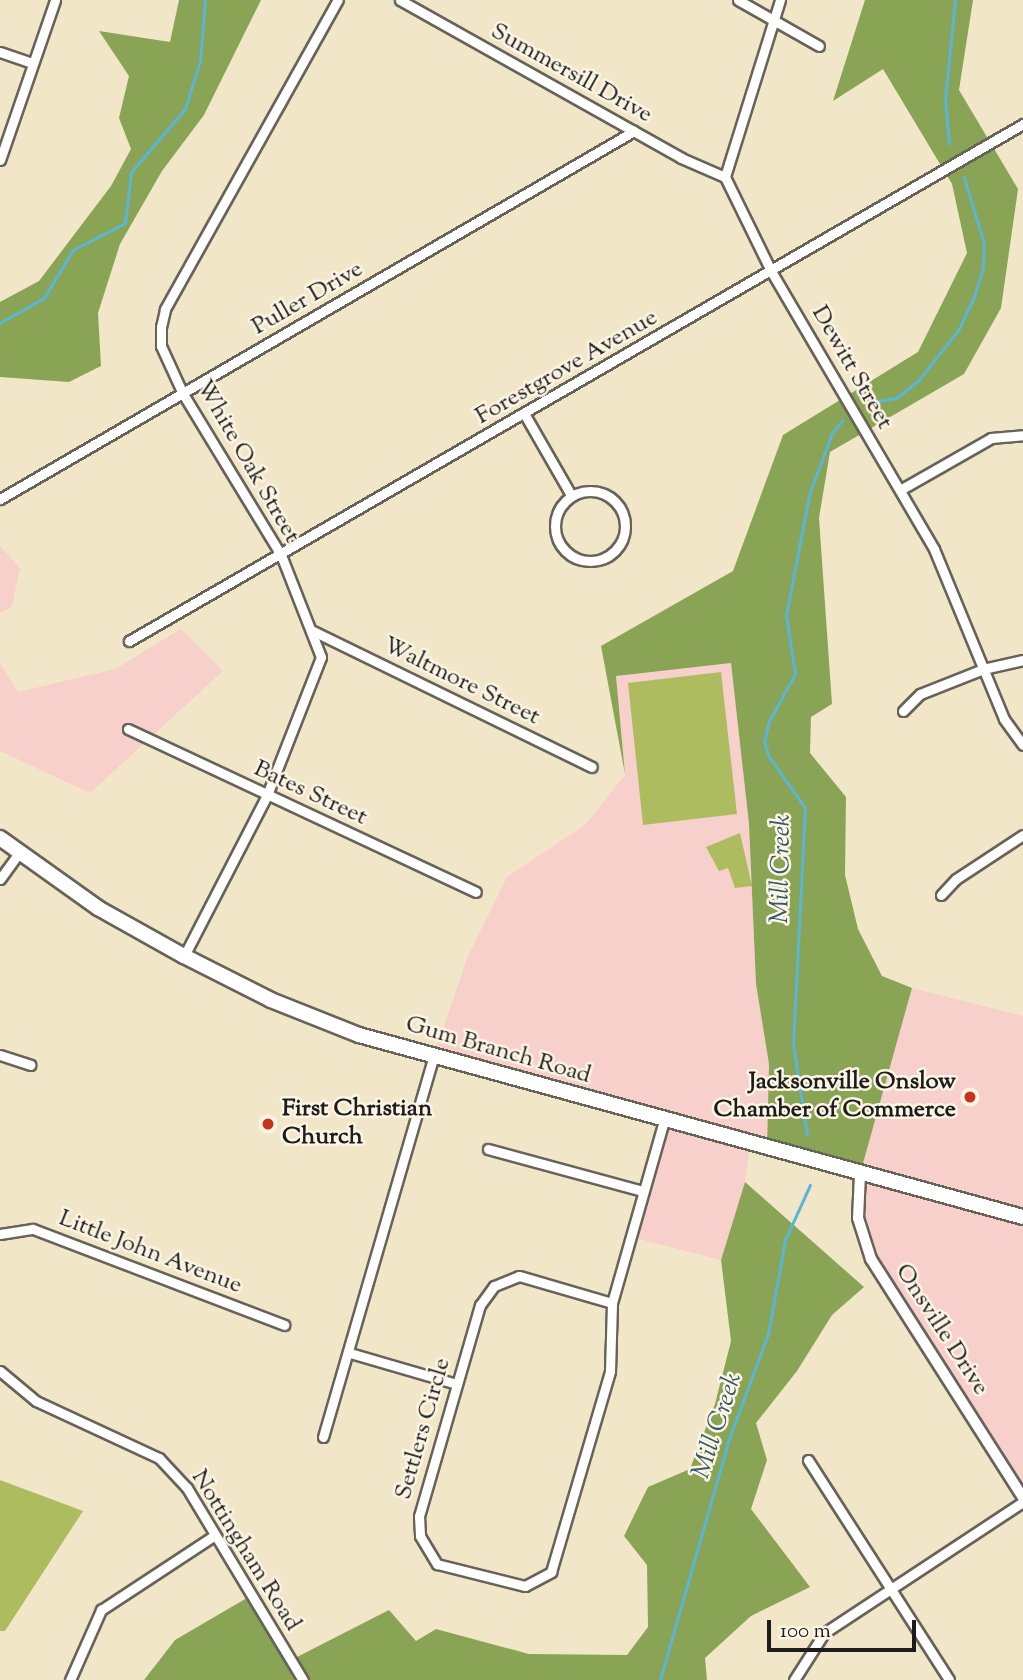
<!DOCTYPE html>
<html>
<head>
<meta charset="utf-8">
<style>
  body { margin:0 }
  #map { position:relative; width:1023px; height:1680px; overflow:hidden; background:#f2e6c9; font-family:"Sorts Mill Goudy",serif }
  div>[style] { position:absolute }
  .built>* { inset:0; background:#f7d0cc }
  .green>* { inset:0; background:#adbc5e }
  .forest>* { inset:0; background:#8aa455 }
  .stream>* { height:2.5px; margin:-1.25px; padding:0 1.25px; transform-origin:1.25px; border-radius:1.25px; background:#59b6d7 }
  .roads { filter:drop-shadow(2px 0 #676359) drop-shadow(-2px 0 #676359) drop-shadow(0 2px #676359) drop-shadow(0 -2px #676359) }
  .minor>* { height:9px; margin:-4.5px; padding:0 4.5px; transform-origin:4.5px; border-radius:4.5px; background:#fff }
  .minor>.ring { margin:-4.5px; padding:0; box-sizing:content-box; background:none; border:9px solid #fff; border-radius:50% }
  .tertiary>* { height:10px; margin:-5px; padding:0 5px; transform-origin:5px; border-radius:5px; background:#fff }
  .primary>* { height:14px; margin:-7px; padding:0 7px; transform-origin:7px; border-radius:7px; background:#fff }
  .dots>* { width:19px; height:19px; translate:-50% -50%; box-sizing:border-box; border:4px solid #fcf5e5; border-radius:50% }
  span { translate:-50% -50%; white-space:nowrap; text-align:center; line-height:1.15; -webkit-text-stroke:5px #fcf5e5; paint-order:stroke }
  .street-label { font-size:24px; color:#1c1c1c }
  .poi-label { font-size:24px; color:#1c1c1c; font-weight:700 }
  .right { translate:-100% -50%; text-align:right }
  .left { translate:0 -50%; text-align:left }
  .water-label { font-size:26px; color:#345a67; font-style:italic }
  .scale { position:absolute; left:767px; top:1620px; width:149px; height:32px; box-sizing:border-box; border:4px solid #1c1c1c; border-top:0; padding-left:9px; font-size:21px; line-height:24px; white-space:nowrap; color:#1c1c1c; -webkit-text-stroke:5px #fcf5e5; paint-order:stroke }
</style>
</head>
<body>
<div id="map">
  <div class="built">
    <div style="clip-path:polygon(0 546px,20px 568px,12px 606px,0 613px)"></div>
    <div style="clip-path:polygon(181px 629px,223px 671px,90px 793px,0 751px,0 663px,18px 692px,115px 669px)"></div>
    <div style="clip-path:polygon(731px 662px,749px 824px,756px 984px,769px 1064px,767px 1148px,750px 1144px,745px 1182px,721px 1260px,627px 1236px,663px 1121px,433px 1058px,468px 956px,507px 877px,585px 825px,625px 775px,616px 676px)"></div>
    <div style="clip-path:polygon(912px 988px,1023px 1016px,1023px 1498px,863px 1241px,860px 1174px)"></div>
  </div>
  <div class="green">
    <div style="clip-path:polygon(721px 672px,737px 814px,643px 825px,628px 683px)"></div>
    <div style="clip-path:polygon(740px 833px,752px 886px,735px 888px,728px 868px,719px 871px,706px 847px)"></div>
    <div style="clip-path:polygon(0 1480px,83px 1511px,5px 1631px,0 1631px)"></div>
  </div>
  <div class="forest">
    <div style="clip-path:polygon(179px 0,261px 0,204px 115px,162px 171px,120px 244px,98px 313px,101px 366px,69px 382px,0 377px,0 302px,39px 281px,111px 186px,131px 149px,119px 118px,129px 76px,99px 31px,170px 42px)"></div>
    <div style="clip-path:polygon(865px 0,973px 0,959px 90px,1018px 189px,1001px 308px,964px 374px,830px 452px,819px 518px,832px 704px,811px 717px,810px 753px,846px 797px,845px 875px,858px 929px,882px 976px,912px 988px,860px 1174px,767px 1148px,769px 1064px,756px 984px,749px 824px,731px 663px,616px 676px,625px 774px,601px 646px,733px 571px,783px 435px,918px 352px,967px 253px,952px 184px,883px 69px,833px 101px)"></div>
    <div style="clip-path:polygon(745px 1182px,864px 1287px,832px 1315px,797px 1371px,756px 1423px,767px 1460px,751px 1509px,810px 1587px,751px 1616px,705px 1658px,707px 1680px,144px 1680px,175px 1640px,252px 1595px,291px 1660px,389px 1610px,416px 1641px,436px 1629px,529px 1654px,627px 1655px,648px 1627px,647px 1565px,624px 1536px,648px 1487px,690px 1469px,715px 1404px,731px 1341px,721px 1260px)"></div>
  </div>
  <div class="stream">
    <div style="left:949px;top:144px;width:44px;rotate:-95.2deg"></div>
    <div style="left:945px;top:100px;width:100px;rotate:-84.3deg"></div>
    <div style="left:0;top:323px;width:51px;rotate:-29.6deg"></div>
    <div style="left:44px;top:298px;width:56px;rotate:-58.9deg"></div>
    <div style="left:73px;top:250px;width:59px;rotate:-27.4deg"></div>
    <div style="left:125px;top:223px;width:51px;rotate:-83.3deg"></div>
    <div style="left:131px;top:172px;width:83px;rotate:-49.4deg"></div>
    <div style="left:185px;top:109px;width:50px;rotate:-72.6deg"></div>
    <div style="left:200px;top:61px;width:61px;rotate:-85.3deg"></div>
    <div style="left:873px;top:402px;width:23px;rotate:-10deg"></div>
    <div style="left:896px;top:398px;width:29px;rotate:-38deg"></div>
    <div style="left:919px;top:380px;width:65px;rotate:-51.9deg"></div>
    <div style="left:959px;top:329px;width:35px;rotate:-65deg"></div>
    <div style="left:974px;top:297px;width:30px;rotate:-73deg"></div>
    <div style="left:983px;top:268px;width:24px;rotate:-88deg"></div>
    <div style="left:984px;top:244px;width:69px;rotate:-106.9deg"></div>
    <div style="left:807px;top:1135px;width:91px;rotate:-98.8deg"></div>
    <div style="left:793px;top:1045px;width:237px;rotate:-87.1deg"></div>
    <div style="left:805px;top:808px;width:62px;rotate:-125.2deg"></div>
    <div style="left:769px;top:757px;width:16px;rotate:-108deg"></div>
    <div style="left:764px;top:742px;width:22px;rotate:-77deg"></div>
    <div style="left:769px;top:721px;width:54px;rotate:-61deg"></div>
    <div style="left:795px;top:674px;width:59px;rotate:-98.8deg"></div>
    <div style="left:786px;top:616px;width:123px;rotate:-79.2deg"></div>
    <div style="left:809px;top:495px;width:66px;rotate:-69.6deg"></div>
    <div style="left:832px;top:433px;width:16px;rotate:-50deg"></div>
    <div style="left:660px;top:1680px;width:251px;rotate:-74deg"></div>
    <div style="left:729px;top:1439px;width:112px;rotate:-69.6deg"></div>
    <div style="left:768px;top:1334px;width:96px;rotate:-79.7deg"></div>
    <div style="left:785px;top:1240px;width:60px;rotate:-65.6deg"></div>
  </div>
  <div class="roads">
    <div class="minor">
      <div style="left:400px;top:0;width:322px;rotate:29.3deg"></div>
      <div style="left:681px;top:158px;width:48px;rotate:23.4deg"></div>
      <div style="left:738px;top:0;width:93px;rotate:29.6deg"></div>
      <div style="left:780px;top:0;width:185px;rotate:107.3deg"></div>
      <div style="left:725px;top:177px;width:105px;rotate:63.9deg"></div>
      <div style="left:771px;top:271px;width:322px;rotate:59.6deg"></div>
      <div style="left:934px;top:549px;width:184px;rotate:67.6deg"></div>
      <div style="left:1004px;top:719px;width:32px;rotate:54deg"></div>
      <div style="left:0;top:52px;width:34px;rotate:19deg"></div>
      <div style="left:0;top:160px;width:169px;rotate:-71deg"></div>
      <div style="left:525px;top:415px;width:92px;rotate:60.1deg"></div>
      <div style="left:900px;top:490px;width:105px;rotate:-29.7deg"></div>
      <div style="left:991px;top:438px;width:32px;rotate:-5deg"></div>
      <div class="ring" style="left:555px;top:491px;width:61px;height:61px"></div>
      <div style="left:0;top:499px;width:733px;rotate:-30.13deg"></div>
      <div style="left:313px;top:631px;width:310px;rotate:26deg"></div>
      <div style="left:129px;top:641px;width:1033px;rotate:-30.04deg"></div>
      <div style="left:903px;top:711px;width:24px;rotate:-45deg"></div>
      <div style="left:920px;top:694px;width:68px;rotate:-21.6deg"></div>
      <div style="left:983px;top:669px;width:41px;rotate:-12.7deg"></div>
      <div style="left:128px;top:729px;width:384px;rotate:25.1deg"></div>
      <div style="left:0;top:879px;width:32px;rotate:-54deg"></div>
      <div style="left:941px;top:895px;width:22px;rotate:-47deg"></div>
      <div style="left:956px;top:879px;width:80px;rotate:-33.3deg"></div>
      <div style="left:184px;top:956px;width:181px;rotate:-62.7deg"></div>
      <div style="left:267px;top:795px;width:148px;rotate:-68.6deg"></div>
      <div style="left:321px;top:657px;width:110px;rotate:-111.4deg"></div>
      <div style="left:281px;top:555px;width:188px;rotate:-121.3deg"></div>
      <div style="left:183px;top:394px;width:53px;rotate:-114.6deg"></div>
      <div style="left:161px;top:346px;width:19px;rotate:-90deg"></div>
      <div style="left:161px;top:327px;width:18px;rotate:-77deg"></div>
      <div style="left:165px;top:309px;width:354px;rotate:-60.8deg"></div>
      <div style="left:0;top:1055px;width:32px;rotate:18deg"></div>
      <div style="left:488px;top:1149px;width:161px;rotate:15.2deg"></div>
      <div style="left:0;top:1234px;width:33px;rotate:-9deg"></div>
      <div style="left:33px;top:1229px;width:269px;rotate:20.9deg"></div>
      <div style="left:612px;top:1303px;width:97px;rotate:-163.8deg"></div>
      <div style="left:519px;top:1276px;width:27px;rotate:158deg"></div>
      <div style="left:494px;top:1286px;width:24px;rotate:126deg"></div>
      <div style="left:480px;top:1305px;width:220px;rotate:106.1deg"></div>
      <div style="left:419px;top:1516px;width:20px;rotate:87deg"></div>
      <div style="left:420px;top:1536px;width:33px;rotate:59deg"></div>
      <div style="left:437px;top:1564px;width:91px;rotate:14deg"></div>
      <div style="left:525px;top:1586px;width:30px;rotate:-28deg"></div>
      <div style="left:551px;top:1572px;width:209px;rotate:-73.6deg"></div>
      <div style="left:610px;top:1371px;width:68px;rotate:-88.3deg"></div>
      <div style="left:612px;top:1303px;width:189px;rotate:-74.1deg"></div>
      <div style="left:350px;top:1353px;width:111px;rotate:16.2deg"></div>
      <div style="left:0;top:1371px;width:47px;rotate:39.8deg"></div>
      <div style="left:36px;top:1401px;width:136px;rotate:24.9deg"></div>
      <div style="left:159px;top:1458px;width:41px;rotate:47deg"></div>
      <div style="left:187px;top:1488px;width:224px;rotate:58.9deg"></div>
      <div style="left:323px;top:1437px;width:395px;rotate:-73.8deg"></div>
      <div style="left:808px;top:1460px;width:261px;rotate:57.3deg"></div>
      <div style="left:70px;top:1680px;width:77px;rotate:-66.1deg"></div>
      <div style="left:101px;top:1610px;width:136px;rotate:-33.3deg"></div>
      <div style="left:794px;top:1680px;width:56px;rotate:-57.4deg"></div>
      <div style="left:824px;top:1633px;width:238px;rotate:-33.4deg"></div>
    </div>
    <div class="tertiary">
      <div style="left:860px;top:1174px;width:44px;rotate:92.6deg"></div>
      <div style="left:858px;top:1218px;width:43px;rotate:72.4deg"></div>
      <div style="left:871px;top:1259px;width:283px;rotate:57.5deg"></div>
    </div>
    <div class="primary">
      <div style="left:0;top:838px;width:120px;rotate:35.5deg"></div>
      <div style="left:98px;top:908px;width:98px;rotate:29.2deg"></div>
      <div style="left:184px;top:956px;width:97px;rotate:26.8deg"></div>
      <div style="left:271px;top:1000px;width:95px;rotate:21.7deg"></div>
      <div style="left:359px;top:1035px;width:688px;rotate:15.33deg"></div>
    </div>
  </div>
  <div class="dots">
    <div style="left:970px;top:1097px;background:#c8321e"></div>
    <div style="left:268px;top:1124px;background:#c8321e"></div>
  </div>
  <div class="street-label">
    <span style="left:571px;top:74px;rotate:29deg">Summersill Drive</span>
    <span style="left:308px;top:299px;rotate:-30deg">Puller Drive</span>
    <span style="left:567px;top:368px;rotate:-30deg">Forestgrove Avenue</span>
    <span style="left:851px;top:368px;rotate:60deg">Dewitt Street</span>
    <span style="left:247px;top:462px;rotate:60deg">White Oak Street</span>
    <span style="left:461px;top:682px;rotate:26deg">Waltmore Street</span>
    <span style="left:310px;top:794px;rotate:25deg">Bates Street</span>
    <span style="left:498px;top:1051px;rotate:16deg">Gum Branch Road</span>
    <span style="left:150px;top:1253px;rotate:21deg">Little John Avenue</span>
    <span style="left:941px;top:1330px;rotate:57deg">Onsville Drive</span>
    <span style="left:424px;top:1429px;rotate:-74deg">Settlers Circle</span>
    <span style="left:245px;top:1551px;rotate:58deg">Nottingham Road</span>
  </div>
  <div class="poi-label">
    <span class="right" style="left:956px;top:1097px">Jacksonville Onslow<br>Chamber of Commerce</span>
    <span class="left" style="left:282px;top:1124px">First Christian<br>Church</span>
  </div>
  <div class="water-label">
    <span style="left:782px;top:869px;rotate:-89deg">Mill Creek</span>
    <span style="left:718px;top:1426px;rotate:-72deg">Mill Creek</span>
  </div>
  <div class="scale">100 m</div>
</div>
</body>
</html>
